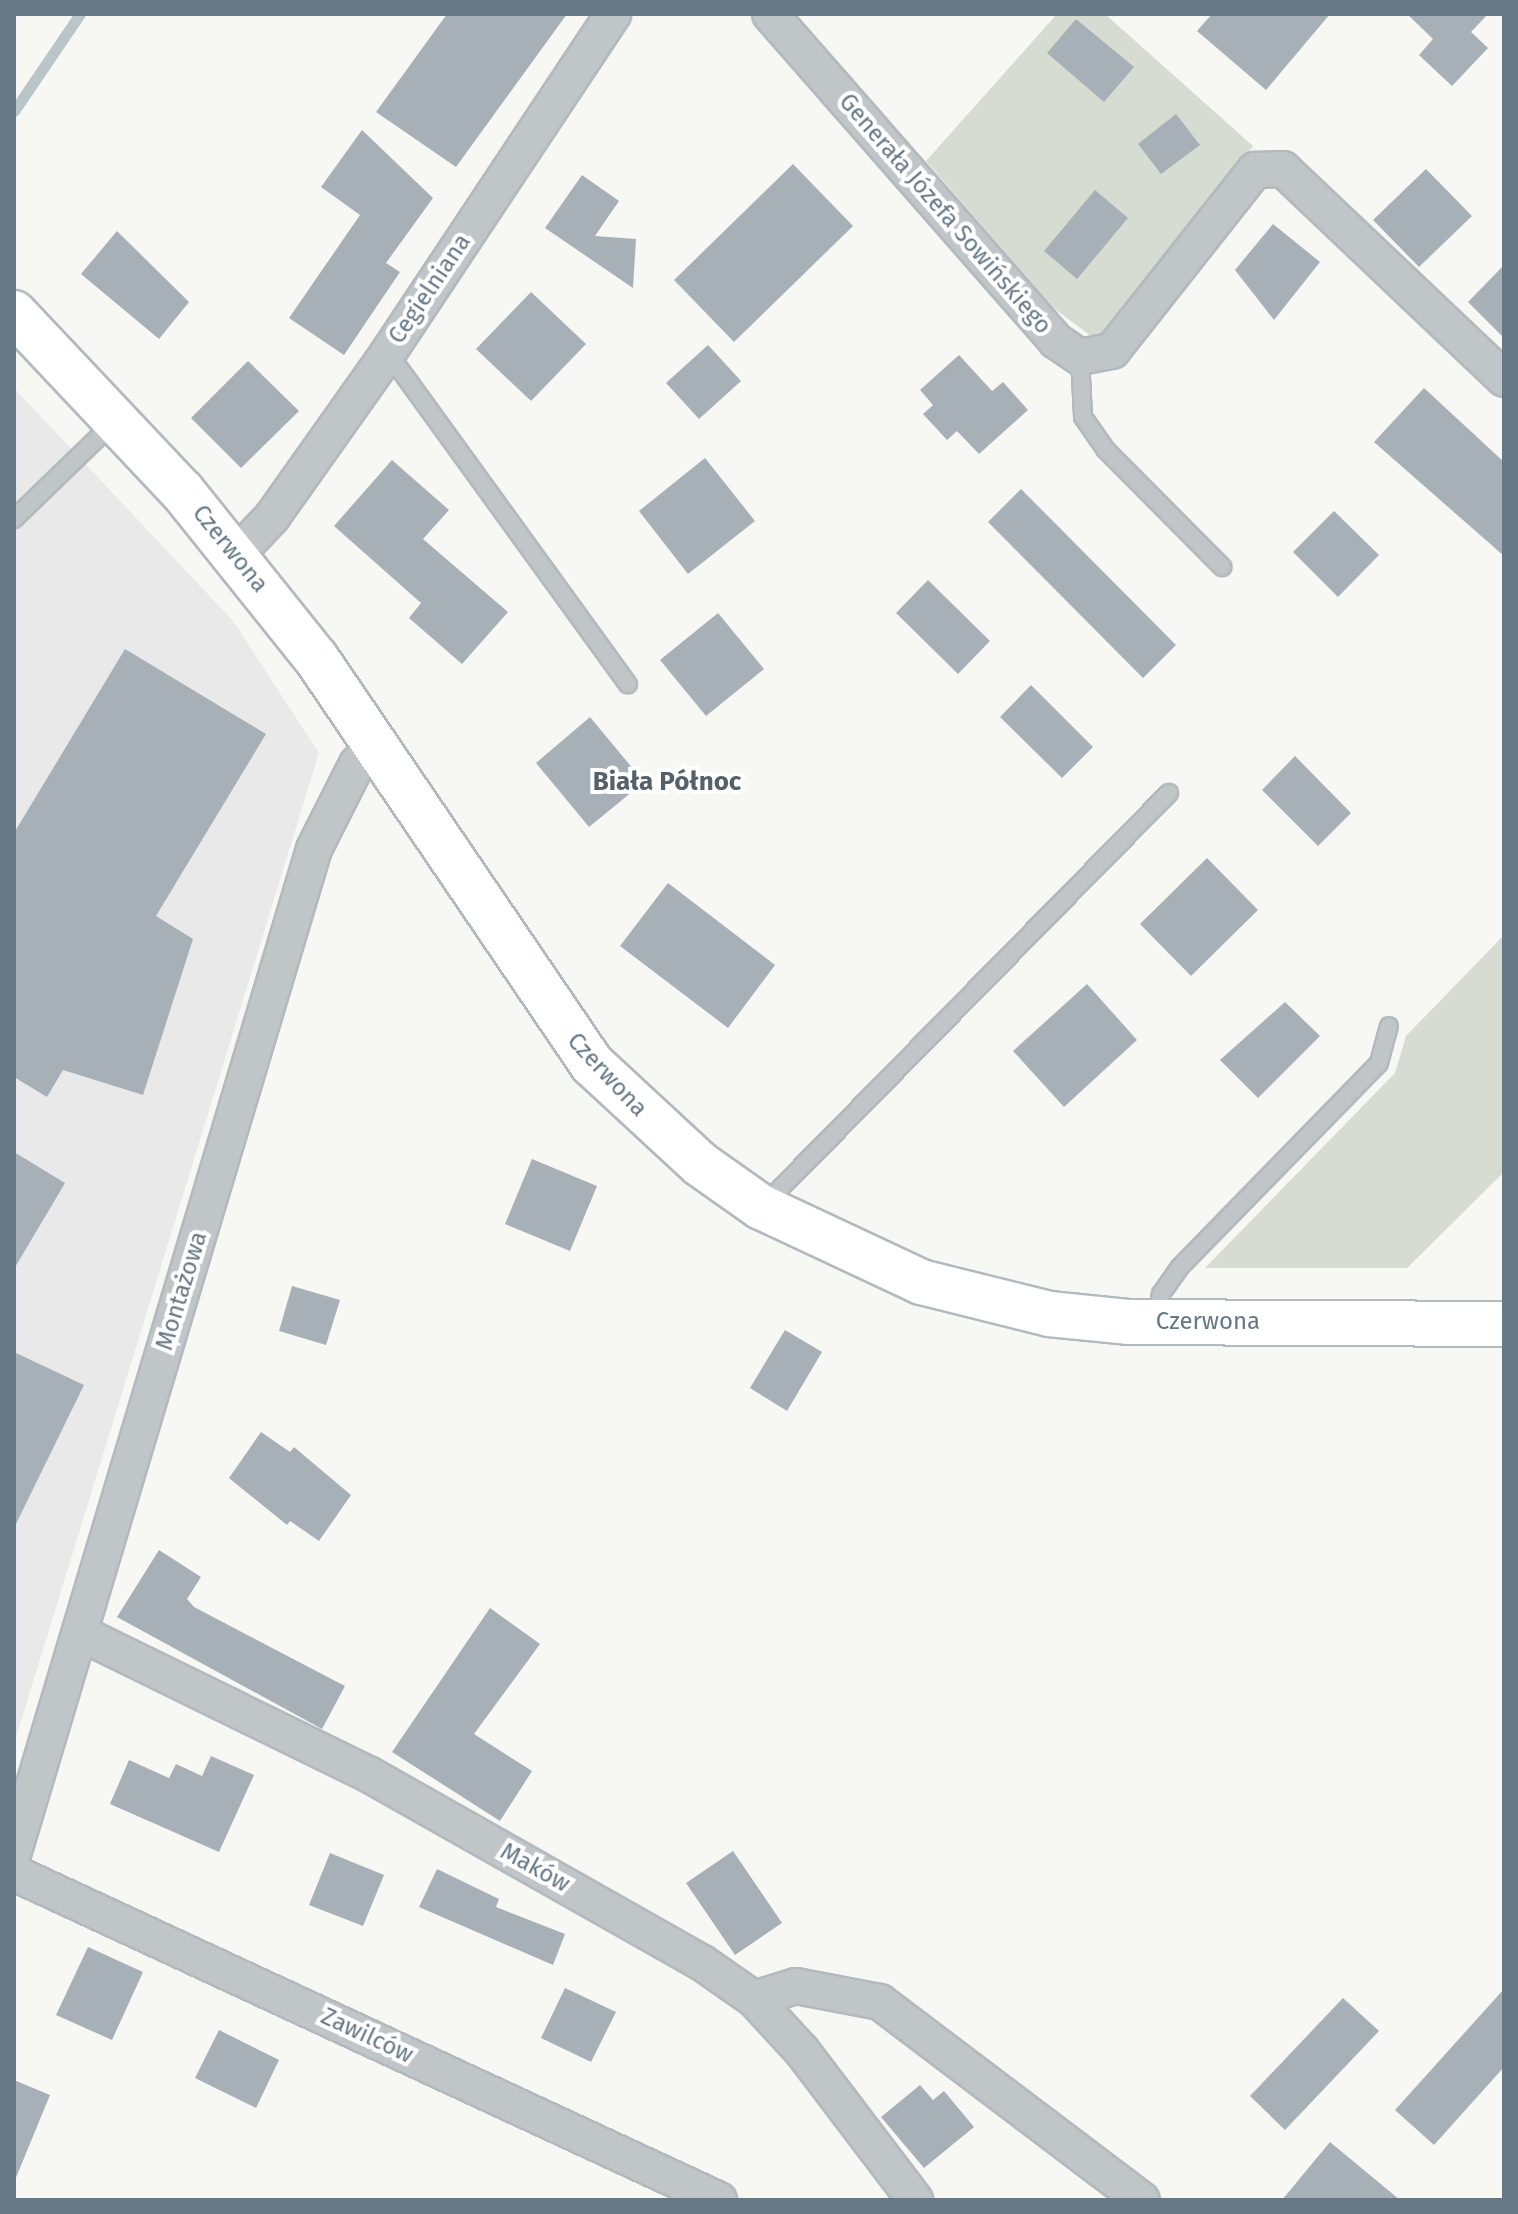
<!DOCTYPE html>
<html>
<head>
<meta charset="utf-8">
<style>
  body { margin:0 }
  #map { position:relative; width:1518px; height:2214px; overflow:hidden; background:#f7f7f4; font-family:"Fira Sans",sans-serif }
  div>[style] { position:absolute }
  .built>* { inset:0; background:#e8e9e8 }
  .green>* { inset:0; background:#d7dcd3 }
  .stream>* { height:11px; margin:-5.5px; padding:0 5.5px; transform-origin:5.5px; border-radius:5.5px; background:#b9c5c9 }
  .building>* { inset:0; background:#a7b0b6 }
  .roads { filter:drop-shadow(2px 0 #b3b9bd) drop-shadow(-2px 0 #b3b9bd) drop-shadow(0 2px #b3b9bd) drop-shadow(0 -2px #b3b9bd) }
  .lane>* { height:16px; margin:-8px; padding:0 8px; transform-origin:8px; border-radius:8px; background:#c0c5c8 }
  .street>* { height:34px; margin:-17px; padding:0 17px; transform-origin:17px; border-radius:17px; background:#c0c5c8 }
  .secondary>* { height:44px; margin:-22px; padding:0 22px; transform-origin:22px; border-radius:22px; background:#fff }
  span { translate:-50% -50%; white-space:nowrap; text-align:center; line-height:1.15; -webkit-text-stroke:8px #fff; paint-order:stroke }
  .street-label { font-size:24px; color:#667885 }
  .neighbourhood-label { font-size:26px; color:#54616a; font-weight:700 }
  .frame { position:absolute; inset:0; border:16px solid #667885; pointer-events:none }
</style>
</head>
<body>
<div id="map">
  <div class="built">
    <div style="clip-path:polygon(14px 388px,233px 621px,319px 753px,14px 1744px)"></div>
  </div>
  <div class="green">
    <div style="clip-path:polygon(1057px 14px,1105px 14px,1253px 146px,1100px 343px,1051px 306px,926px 161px)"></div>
    <div style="clip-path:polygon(1504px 935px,1504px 1172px,1407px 1268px,1205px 1268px,1395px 1073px,1406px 1036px)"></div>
  </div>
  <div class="stream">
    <div style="left:14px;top:111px;width:117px;rotate:-55.8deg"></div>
  </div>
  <div class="building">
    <div style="clip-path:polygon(447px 14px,567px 14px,456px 167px,376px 112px)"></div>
    <div style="clip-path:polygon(1212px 14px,1330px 14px,1266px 90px,1197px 31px)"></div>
    <div style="clip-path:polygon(1407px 14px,1488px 14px,1471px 32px,1488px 48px,1452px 86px,1419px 55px,1433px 39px)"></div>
    <div style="clip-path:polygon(1076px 19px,1134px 67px,1104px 102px,1047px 53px)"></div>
    <div style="clip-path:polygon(1176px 114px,1200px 145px,1161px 174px,1138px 144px)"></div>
    <div style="clip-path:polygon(362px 130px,433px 198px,386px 263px,400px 272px,344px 355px,289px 318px,360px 215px,321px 187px)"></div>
    <div style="clip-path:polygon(793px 164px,853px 226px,734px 342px,674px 280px)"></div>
    <div style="clip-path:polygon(1426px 169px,1472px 216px,1419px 267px,1373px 220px)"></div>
    <div style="clip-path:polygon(582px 175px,619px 201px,595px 236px,636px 239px,633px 288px,545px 228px)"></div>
    <div style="clip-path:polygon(1095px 190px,1128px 218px,1077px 279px,1044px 251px)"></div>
    <div style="clip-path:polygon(1273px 224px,1320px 262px,1274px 320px,1235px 270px)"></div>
    <div style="clip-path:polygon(117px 231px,189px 302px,159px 339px,81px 274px)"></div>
    <div style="clip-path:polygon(1504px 265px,1504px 338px,1468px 302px)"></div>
    <div style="clip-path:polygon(531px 292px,586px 344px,531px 401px,476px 349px)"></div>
    <div style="clip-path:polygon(708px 345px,741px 381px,699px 419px,666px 383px)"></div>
    <div style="clip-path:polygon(959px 355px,992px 391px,1003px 382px,1028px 410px,979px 454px,957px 431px,947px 440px,923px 414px,933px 405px,920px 390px)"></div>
    <div style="clip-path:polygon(248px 361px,299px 411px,241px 468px,191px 418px)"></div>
    <div style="clip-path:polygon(1424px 388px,1504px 462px,1504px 556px,1374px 442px)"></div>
    <div style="clip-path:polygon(705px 458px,755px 521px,688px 574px,639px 511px)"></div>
    <div style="clip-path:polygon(392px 460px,449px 510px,423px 539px,508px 612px,462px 664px,409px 618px,421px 603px,334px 526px)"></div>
    <div style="clip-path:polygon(1021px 489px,1176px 645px,1143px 678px,988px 522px)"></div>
    <div style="clip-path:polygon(1334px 511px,1379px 555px,1338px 597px,1293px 552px)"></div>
    <div style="clip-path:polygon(928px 580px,990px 641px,958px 674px,896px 613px)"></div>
    <div style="clip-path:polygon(718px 613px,764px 669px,706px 716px,660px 660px)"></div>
    <div style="clip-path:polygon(125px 649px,266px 734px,156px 916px,193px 939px,143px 1095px,63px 1070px,47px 1097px,14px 1077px,14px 833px)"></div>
    <div style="clip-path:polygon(1031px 685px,1093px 747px,1062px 778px,1000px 717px)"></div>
    <div style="clip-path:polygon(590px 717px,644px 782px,589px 827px,536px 763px)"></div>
    <div style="clip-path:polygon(1295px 756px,1351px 813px,1318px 846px,1262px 790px)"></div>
    <div style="clip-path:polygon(1207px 858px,1258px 910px,1191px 976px,1140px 924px)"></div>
    <div style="clip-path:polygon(668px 883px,775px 965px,728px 1028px,620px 946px)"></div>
    <div style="clip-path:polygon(1087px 984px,1137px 1040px,1064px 1107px,1013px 1051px)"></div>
    <div style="clip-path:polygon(1285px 1002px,1320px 1036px,1258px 1098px,1220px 1060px)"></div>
    <div style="clip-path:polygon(14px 1152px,65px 1183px,14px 1269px)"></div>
    <div style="clip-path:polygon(532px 1159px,597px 1186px,570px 1251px,505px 1224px)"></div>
    <div style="clip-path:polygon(292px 1286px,340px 1300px,326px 1345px,279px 1331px)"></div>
    <div style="clip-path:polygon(785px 1330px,822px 1352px,787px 1411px,750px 1388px)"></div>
    <div style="clip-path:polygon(14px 1352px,84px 1385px,14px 1528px)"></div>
    <div style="clip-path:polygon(261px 1432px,290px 1452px,294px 1447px,351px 1495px,319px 1541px,290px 1521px,287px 1525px,229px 1478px)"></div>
    <div style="clip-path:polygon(159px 1550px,201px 1577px,187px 1599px,194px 1607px,345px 1686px,322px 1729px,117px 1617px)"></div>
    <div style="clip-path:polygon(490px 1608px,540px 1644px,474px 1734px,532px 1771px,500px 1821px,392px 1752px)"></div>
    <div style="clip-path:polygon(211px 1756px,254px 1775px,219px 1852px,110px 1804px,129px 1760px,169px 1778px,176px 1764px,202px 1776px)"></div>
    <div style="clip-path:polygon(733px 1851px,782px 1923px,735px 1955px,686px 1883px)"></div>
    <div style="clip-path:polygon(330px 1853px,384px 1875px,363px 1926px,309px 1905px)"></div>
    <div style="clip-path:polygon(437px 1869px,499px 1899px,496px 1907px,565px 1934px,553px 1965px,419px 1907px)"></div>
    <div style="clip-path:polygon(88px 1947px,143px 1972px,112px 2040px,56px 2015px)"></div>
    <div style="clip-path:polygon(565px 1988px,616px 2012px,591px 2062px,541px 2038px)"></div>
    <div style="clip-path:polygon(1504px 1989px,1504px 2067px,1434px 2145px,1395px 2110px)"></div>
    <div style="clip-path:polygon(1343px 1998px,1379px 2031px,1285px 2130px,1250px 2096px)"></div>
    <div style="clip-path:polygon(219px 2030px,279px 2060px,256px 2108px,195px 2078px)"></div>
    <div style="clip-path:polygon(14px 2080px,50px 2095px,15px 2180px,14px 2180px)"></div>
    <div style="clip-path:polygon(920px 2085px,933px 2100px,944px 2091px,974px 2127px,924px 2168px,881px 2117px)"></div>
    <div style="clip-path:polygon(1330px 2142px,1400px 2200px,1282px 2200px)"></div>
  </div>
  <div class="roads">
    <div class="lane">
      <div style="left:388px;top:353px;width:409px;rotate:54.1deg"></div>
      <div style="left:1080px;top:357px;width:60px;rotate:87.1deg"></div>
      <div style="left:1083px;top:417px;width:40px;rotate:55.1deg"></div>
      <div style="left:1106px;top:450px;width:165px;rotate:45.2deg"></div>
      <div style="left:14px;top:519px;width:138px;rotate:-44.1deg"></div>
      <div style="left:763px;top:1206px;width:579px;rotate:-45.49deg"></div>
      <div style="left:1157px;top:1321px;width:27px;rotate:-82deg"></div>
      <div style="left:1161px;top:1294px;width:32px;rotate:-55deg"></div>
      <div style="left:1179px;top:1268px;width:286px;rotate:-45.7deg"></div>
      <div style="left:1379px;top:1063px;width:38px;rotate:-75deg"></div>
    </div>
    <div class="street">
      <div style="left:770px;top:14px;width:434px;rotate:48.8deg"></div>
      <div style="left:1056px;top:341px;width:29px;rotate:34deg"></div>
      <div style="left:1080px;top:357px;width:33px;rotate:-11deg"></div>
      <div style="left:1112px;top:351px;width:231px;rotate:-51.7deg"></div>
      <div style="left:1255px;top:170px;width:28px;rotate:-2deg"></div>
      <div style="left:1283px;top:169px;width:305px;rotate:43.5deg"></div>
      <div style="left:236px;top:555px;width:52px;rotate:-46.5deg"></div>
      <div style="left:272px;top:517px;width:201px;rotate:-54.7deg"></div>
      <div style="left:388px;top:353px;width:407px;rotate:-56.4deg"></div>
      <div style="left:80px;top:1633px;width:323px;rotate:26.1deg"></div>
      <div style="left:370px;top:1775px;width:380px;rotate:29.5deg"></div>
      <div style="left:701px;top:1962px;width:65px;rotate:34.9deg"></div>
      <div style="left:754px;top:1999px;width:71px;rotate:47.3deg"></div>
      <div style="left:802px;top:2051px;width:187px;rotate:52.8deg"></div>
      <div style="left:14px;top:1851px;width:1046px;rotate:-73.33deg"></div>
      <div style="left:314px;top:849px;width:95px;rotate:-63.2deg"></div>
      <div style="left:357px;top:764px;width:29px;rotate:-46deg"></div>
      <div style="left:14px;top:1873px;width:777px;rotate:24.88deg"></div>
      <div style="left:754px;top:1999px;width:44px;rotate:-17.2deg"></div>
      <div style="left:796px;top:1986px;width:86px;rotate:10.8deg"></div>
      <div style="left:880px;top:2002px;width:328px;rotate:37.1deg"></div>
    </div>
    <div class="secondary">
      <div style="left:14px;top:313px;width:245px;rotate:46.7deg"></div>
      <div style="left:182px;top:491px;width:214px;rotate:51.3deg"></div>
      <div style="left:316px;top:658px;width:491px;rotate:55.8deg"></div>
      <div style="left:592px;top:1064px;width:147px;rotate:42.8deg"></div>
      <div style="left:700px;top:1164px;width:75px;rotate:35.2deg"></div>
      <div style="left:761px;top:1207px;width:177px;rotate:25.1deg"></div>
      <div style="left:921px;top:1282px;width:132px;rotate:14deg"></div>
      <div style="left:1049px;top:1314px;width:79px;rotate:5.8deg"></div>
      <div style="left:1128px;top:1322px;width:376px;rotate:0.3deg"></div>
    </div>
  </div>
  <div class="street-label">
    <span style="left:945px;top:214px;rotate:49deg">Generała Józefa Sowińskiego</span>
    <span style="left:430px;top:289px;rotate:-56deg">Cegielniana</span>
    <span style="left:230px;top:549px;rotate:51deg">Czerwona</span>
    <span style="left:607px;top:1075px;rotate:47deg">Czerwona</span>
    <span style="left:182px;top:1291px;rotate:-73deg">Montażowa</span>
    <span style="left:1208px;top:1322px">Czerwona</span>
    <span style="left:535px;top:1868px;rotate:29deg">Maków</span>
    <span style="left:367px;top:2036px;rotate:25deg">Zawilców</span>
  </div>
  <div class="neighbourhood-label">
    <span style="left:667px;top:782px">Biała Północ</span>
  </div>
  <div class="frame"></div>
</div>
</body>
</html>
